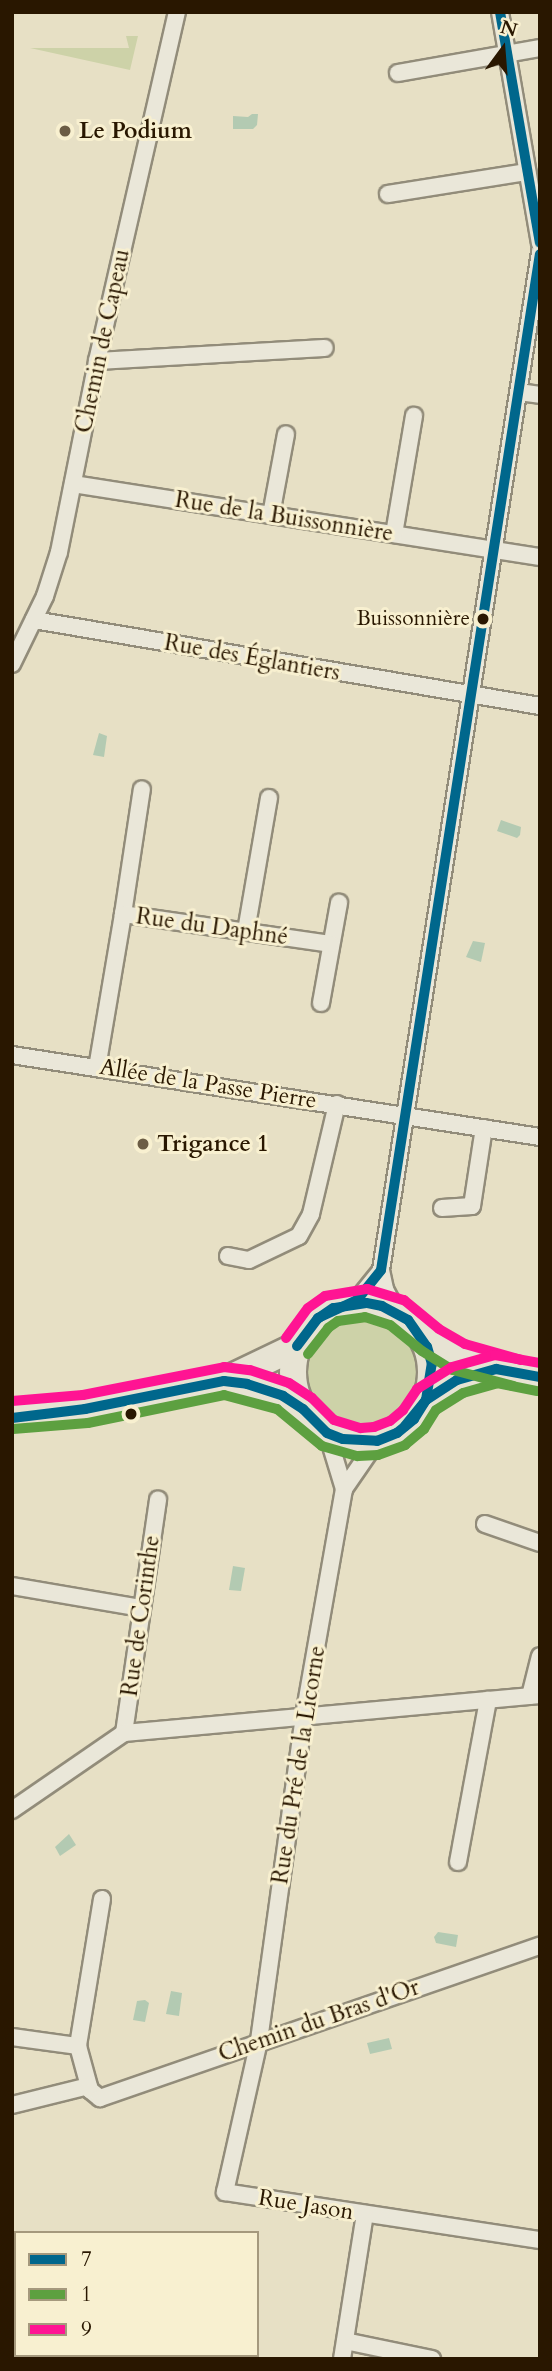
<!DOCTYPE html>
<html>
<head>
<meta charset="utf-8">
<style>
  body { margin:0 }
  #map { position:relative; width:552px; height:2371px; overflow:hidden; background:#e7e0c5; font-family:Cardo,serif }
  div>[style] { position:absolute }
  .green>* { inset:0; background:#cdd2a8 }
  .round { border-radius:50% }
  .water>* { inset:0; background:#b3cab2 }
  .roads { filter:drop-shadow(2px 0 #928c7a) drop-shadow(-2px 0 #928c7a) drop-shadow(0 2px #928c7a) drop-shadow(0 -2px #928c7a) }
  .street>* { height:16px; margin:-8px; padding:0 8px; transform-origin:8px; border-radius:8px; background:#eae7d9 }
  .primary>* { height:26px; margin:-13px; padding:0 13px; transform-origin:13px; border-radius:13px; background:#e7e3d3 }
  .primary>.ring { margin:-13px; padding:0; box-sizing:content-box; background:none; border:26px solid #e7e3d3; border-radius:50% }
  .bus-1>* { height:10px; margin:-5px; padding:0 5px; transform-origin:5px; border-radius:5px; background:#00678c }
  .bus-2>* { height:10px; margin:-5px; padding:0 5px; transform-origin:5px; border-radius:5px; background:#5da040 }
  .bus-3>* { height:10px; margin:-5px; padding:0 5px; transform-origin:5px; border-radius:5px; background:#ff1493 }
  .dots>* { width:19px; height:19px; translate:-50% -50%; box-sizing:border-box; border:4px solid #f8f0d0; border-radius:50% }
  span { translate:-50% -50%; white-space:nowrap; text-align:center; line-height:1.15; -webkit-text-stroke:6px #f8f0d0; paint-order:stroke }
  .bus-label { font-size:21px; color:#291700 }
  .right { translate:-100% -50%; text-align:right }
  .poi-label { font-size:23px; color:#291700; font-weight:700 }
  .left { translate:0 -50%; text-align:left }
  .street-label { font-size:23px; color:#291700 }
  .frame { position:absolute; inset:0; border:14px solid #291700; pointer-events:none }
  .legend { position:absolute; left:14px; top:2231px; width:245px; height:126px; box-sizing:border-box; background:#f8f0d0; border:2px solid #a5997d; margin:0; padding:9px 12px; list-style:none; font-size:21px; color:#291700 }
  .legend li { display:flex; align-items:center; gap:14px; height:35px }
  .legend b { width:35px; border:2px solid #a5997d }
  .north { position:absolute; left:468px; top:14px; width:70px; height:70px; -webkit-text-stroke:5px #f8f0d0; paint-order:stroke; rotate:16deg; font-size:19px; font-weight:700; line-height:28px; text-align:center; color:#291700 }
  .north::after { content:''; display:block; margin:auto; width:24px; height:32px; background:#291700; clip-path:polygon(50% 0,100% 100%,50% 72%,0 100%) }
</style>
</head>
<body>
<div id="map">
  <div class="green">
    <div style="clip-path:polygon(126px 36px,138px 36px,130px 70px,30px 48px,129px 48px)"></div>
    <div class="round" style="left:306px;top:1314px;width:118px;height:118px"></div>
  </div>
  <div class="water">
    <div style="clip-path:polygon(252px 114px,258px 114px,257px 125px,253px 129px,233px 129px,233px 116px,248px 117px)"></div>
    <div style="clip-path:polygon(99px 733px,107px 736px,104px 757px,93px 755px)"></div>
    <div style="clip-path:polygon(501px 820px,521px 827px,520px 835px,517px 838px,497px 831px)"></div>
    <div style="clip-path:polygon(473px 941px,485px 943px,481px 962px,466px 957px)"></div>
    <div style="clip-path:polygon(233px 1566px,245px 1568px,241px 1591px,229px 1590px)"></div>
    <div style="clip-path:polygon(69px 1834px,76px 1845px,60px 1856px,55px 1847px)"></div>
    <div style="clip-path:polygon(438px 1932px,458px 1935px,456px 1947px,436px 1943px,434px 1937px)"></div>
    <div style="clip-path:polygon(171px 1991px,182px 1993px,179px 2016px,166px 2014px)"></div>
    <div style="clip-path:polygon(145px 2000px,149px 2003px,145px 2022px,133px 2020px,137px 2001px)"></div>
    <div style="clip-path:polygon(389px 2038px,392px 2049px,370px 2054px,367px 2043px)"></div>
  </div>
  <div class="roads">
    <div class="street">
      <div style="left:500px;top:12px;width:235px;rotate:80.2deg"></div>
      <div style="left:398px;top:73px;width:144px;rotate:-10deg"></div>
      <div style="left:388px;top:194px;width:141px;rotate:-9deg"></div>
      <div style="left:97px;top:361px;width:228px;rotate:-3.3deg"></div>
      <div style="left:519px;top:392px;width:21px;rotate:8deg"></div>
      <div style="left:73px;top:484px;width:473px;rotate:8.9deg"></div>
      <div style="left:271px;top:515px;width:82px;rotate:-79.5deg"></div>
      <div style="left:394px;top:534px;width:120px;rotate:-80.4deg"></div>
      <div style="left:34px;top:620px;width:513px;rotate:9.65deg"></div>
      <div style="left:12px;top:664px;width:76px;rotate:-64.1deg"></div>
      <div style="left:45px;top:596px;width:46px;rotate:-72.3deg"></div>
      <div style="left:59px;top:552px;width:195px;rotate:-78.7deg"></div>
      <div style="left:97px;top:361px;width:358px;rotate:-77.1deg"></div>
      <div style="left:123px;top:914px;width:126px;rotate:-81.4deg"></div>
      <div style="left:246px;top:931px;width:135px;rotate:-80.2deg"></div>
      <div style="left:321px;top:1003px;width:102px;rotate:-79.8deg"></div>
      <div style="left:12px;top:1055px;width:534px;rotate:8.83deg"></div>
      <div style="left:97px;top:1068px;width:156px;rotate:-80.4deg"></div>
      <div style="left:123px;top:914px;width:210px;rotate:8.2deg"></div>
      <div style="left:442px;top:1208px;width:30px;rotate:-4deg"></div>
      <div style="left:472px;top:1206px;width:79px;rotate:-81.3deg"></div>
      <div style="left:228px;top:1256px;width:21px;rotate:11deg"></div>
      <div style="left:249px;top:1260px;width:55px;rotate:-25.6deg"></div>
      <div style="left:299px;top:1236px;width:25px;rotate:-61deg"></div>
      <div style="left:311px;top:1214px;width:113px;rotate:-76.7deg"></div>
      <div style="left:350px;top:1304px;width:8px;rotate:-30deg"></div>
      <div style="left:357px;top:1300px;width:38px;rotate:-51deg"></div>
      <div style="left:397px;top:1312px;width:26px;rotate:-118deg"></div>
      <div style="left:385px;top:1289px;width:19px;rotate:-102deg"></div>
      <div style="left:381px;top:1270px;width:1030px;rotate:-81.12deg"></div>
      <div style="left:327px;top:1433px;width:59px;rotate:73.1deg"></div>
      <div style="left:344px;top:1489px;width:58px;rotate:-55.5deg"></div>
      <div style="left:344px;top:1489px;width:230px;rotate:100deg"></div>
      <div style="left:304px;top:1716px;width:328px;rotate:97.9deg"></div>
      <div style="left:259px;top:2041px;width:155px;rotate:102.7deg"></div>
      <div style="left:225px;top:2192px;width:319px;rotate:8.7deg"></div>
      <div style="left:485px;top:1524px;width:58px;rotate:19.1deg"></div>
      <div style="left:12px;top:1586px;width:131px;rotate:9.7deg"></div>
      <div style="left:530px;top:1696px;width:41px;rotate:-76deg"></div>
      <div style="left:124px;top:1733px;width:236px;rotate:-81.7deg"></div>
      <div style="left:12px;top:1810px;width:136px;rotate:-34.5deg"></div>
      <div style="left:124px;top:1733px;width:418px;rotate:-5.2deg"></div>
      <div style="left:458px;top:1862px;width:165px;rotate:-79.5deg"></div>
      <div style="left:102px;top:1899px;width:149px;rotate:99.3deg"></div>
      <div style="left:78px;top:2046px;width:46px;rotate:74.7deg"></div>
      <div style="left:90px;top:2090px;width:13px;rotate:39deg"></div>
      <div style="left:100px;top:2098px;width:466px;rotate:-19.1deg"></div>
      <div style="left:12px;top:2037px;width:67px;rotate:7.8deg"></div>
      <div style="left:12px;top:2105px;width:79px;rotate:-13.9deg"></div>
      <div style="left:345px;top:2341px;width:89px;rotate:11.7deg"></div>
      <div style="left:342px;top:2359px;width:147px;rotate:-81deg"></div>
    </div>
    <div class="primary">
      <div class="ring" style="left:293px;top:1303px;width:112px;height:112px"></div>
      <div style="left:419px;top:1331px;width:48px;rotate:33deg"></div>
      <div style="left:459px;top:1357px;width:39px;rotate:18deg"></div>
      <div style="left:496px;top:1369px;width:45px;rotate:10.3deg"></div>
      <div style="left:224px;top:1381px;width:23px;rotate:7deg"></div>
      <div style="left:247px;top:1384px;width:38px;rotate:18deg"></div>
      <div style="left:283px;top:1396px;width:24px;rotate:33deg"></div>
      <div style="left:426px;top:1400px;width:37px;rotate:-33deg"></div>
      <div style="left:457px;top:1380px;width:41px;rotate:-15.8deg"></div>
      <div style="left:12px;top:1418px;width:74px;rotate:-7deg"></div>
      <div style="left:85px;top:1409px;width:142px;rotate:-11.4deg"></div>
      <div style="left:224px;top:1381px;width:81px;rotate:-25.6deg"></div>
    </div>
  </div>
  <div class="bus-1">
    <div style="left:500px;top:12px;width:234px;rotate:80.2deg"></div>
    <div style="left:297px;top:1346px;width:35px;rotate:-53deg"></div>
    <div style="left:318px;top:1318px;width:43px;rotate:-24.8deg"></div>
    <div style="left:357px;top:1300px;width:38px;rotate:-51deg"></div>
    <div style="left:381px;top:1270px;width:1028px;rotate:-81.11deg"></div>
    <div style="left:12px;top:1418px;width:74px;rotate:-7deg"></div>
    <div style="left:85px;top:1409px;width:142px;rotate:-11.4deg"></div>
    <div style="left:224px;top:1381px;width:23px;rotate:7deg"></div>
    <div style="left:247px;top:1384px;width:38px;rotate:18deg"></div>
    <div style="left:283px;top:1396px;width:24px;rotate:33deg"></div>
    <div style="left:303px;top:1409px;width:34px;rotate:45deg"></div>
    <div style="left:327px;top:1433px;width:17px;rotate:21deg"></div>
    <div style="left:343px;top:1439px;width:34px;rotate:3deg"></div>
    <div style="left:377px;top:1441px;width:22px;rotate:-22deg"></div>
    <div style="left:397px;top:1433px;width:22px;rotate:-39deg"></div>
    <div style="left:414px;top:1419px;width:22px;rotate:-58deg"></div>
    <div style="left:426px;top:1400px;width:36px;rotate:-81deg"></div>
    <div style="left:432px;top:1364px;width:18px;rotate:-106deg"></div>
    <div style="left:427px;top:1347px;width:33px;rotate:-125deg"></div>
    <div style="left:408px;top:1320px;width:30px;rotate:-152deg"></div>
    <div style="left:382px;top:1306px;width:16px;rotate:-169deg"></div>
    <div style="left:366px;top:1303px;width:33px;rotate:171deg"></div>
    <div style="left:333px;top:1308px;width:19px;rotate:145deg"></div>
    <div style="left:405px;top:1426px;width:33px;rotate:-51deg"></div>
    <div style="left:426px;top:1400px;width:37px;rotate:-33deg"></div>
    <div style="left:457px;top:1380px;width:41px;rotate:-15.8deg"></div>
    <div style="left:496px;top:1369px;width:45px;rotate:10.3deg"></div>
  </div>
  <div class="bus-2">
    <div style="left:308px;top:1354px;width:33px;rotate:-52deg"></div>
    <div style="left:328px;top:1328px;width:12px;rotate:-35deg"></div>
    <div style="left:338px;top:1321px;width:27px;rotate:-8deg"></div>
    <div style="left:365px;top:1317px;width:26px;rotate:18deg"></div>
    <div style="left:390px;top:1325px;width:41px;rotate:39.1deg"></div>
    <div style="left:422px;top:1351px;width:36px;rotate:32deg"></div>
    <div style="left:453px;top:1370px;width:62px;rotate:14.9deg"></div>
    <div style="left:13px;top:1429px;width:75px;rotate:-4.6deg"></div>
    <div style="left:88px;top:1423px;width:139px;rotate:-11.6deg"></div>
    <div style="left:224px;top:1395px;width:55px;rotate:14.8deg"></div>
    <div style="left:277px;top:1409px;width:58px;rotate:39.4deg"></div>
    <div style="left:322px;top:1446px;width:37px;rotate:16deg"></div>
    <div style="left:358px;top:1456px;width:20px;rotate:-3deg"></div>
    <div style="left:378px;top:1455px;width:29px;rotate:-20deg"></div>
    <div style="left:405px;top:1445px;width:25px;rotate:-40deg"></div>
    <div style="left:424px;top:1429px;width:22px;rotate:-58deg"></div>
    <div style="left:436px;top:1410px;width:32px;rotate:-32deg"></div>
    <div style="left:463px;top:1393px;width:35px;rotate:-16deg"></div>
    <div style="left:497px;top:1383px;width:41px;rotate:11.3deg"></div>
  </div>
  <div class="bus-3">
    <div style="left:286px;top:1338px;width:37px;rotate:-54deg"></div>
    <div style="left:308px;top:1308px;width:21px;rotate:-35deg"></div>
    <div style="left:325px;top:1296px;width:43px;rotate:-9.5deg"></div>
    <div style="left:367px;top:1289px;width:39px;rotate:17deg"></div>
    <div style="left:404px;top:1300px;width:45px;rotate:39.6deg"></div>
    <div style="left:439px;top:1329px;width:30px;rotate:30deg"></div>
    <div style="left:465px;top:1344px;width:58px;rotate:15.9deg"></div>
    <div style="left:12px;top:1401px;width:71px;rotate:-4.8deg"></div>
    <div style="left:83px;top:1395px;width:144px;rotate:-11.2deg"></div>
    <div style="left:224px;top:1367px;width:26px;rotate:7deg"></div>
    <div style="left:250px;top:1370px;width:41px;rotate:18.4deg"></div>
    <div style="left:289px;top:1383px;width:27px;rotate:33deg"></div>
    <div style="left:312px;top:1398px;width:31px;rotate:45deg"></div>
    <div style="left:334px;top:1420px;width:28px;rotate:17deg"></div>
    <div style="left:361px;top:1428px;width:13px;rotate:-4deg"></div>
    <div style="left:374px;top:1427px;width:17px;rotate:-21deg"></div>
    <div style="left:390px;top:1421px;width:17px;rotate:-40deg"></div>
    <div style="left:403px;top:1410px;width:25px;rotate:-56deg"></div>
    <div style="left:417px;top:1389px;width:41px;rotate:-32.2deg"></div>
    <div style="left:452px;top:1367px;width:45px;rotate:-15.6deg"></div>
    <div style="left:495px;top:1355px;width:46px;rotate:10.1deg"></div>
  </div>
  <div class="dots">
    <div style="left:65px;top:131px;background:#6c5d45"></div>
    <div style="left:483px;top:619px;background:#291700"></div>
    <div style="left:143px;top:1144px;background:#6c5d45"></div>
    <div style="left:131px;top:1414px;background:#291700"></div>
  </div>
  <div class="bus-label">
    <span class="right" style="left:470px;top:619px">Buissonnière</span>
  </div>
  <div class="poi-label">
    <span class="left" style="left:79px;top:131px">Le Podium</span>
    <span class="left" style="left:157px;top:1144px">Trigance 1</span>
  </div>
  <div class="street-label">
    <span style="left:103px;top:341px;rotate:-78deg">Chemin de Capeau</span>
    <span style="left:284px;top:517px;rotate:9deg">Rue de la Buissonnière</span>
    <span style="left:252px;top:658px;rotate:10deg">Rue des Églantiers</span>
    <span style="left:212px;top:927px;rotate:8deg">Rue du Daphné</span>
    <span style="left:208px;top:1084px;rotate:9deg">Allée de la Passe Pierre</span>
    <span style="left:141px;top:1616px;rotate:-82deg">Rue de Corinthe</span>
    <span style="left:299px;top:1765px;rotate:-81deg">Rue du Pré de la Licorne</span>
    <span style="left:319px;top:2021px;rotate:-19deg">Chemin du Bras d'Or</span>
    <span style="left:306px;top:2205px;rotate:9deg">Rue Jason</span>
  </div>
  <div class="frame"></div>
  <ul class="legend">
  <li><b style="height:9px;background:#00678c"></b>7</li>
  <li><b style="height:9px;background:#5da040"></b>1</li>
  <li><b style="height:9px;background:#ff1493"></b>9</li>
  </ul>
  <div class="north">N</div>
</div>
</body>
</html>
